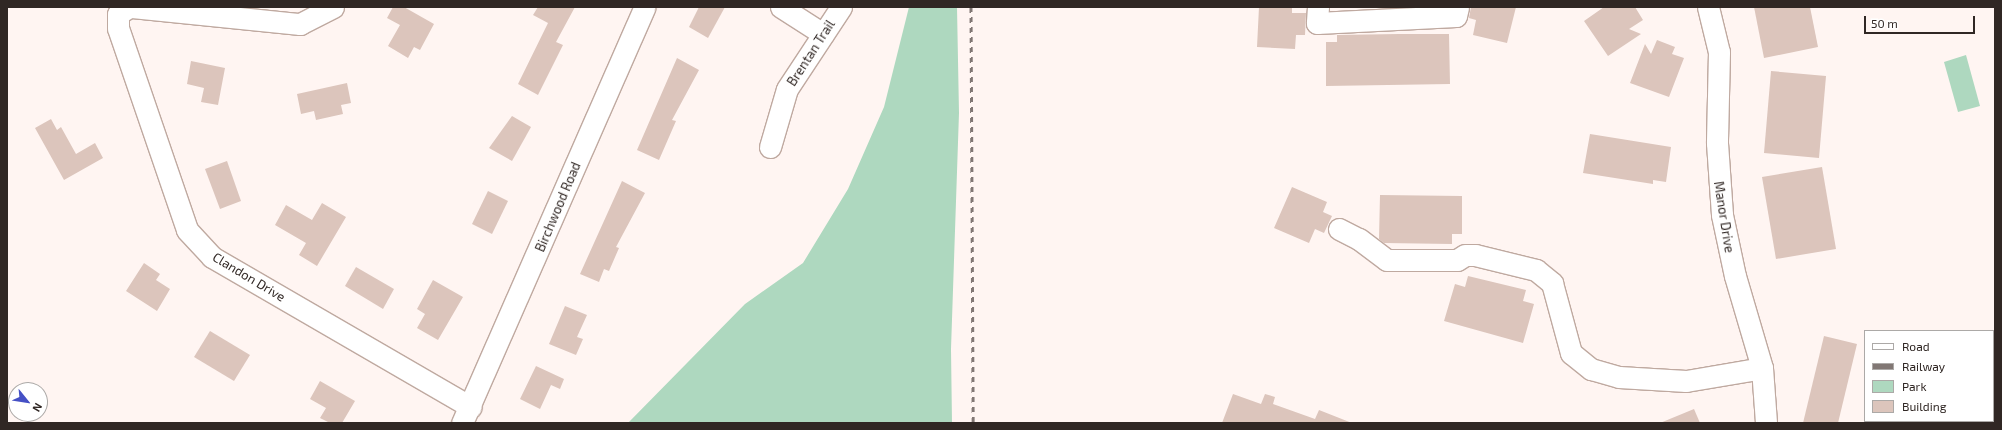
<!DOCTYPE html>
<html>
<head>
<meta charset="utf-8">
<style>
  body { margin:0 }
  #map { position:relative; width:2002px; height:430px; overflow:hidden; background:#fff5f2; font-family:"Exo 2",sans-serif }
  div>[style] { position:absolute }
  .green>* { inset:0; background:#aed8bf }
  .building>* { inset:0; background:#dcc5bc }
  .roads { filter:drop-shadow(1px 0 #bfa9a0) drop-shadow(-1px 0 #bfa9a0) drop-shadow(0 1px #bfa9a0) drop-shadow(0 -1px #bfa9a0) }
  .minor>* { height:21px; margin:-10.5px; padding:0 10.5px; transform-origin:10.5px; border-radius:10.5px; background:#fff }
  .rail>* { height:3px; margin-top:-1.5px; transform-origin:0; background:repeating-linear-gradient(90deg,#817774 0 5px,transparent 0 10px) }
  span { translate:-50% -50%; white-space:nowrap; text-align:center; line-height:1.15; -webkit-text-stroke:4px #fff; paint-order:stroke }
  .street-label { font-size:13px; color:#302724 }
  .frame { position:absolute; inset:0; border:8px solid #302724; pointer-events:none }
  .legend { position:absolute; left:1864px; top:330px; width:130px; height:92px; box-sizing:border-box; background:#fff; border:1px solid #aca9a7; margin:0; padding:5px 7px; list-style:none; font-size:12px; color:#302724 }
  .legend li { display:flex; align-items:center; gap:8px; height:20px }
  .legend b { width:20px; border:1px solid #aca9a7 }
  .north { position:absolute; left:8px; top:382px; width:40px; height:40px; box-sizing:border-box; background:#fff; border:1px solid #aca9a7; border-radius:50%; rotate:120deg; font-size:11px; font-weight:700; line-height:16px; text-align:center; color:#302724 }
  .north::after { content:''; display:block; margin:auto; width:14px; height:18px; background:#4550c5; clip-path:polygon(50% 0,100% 100%,50% 72%,0 100%) }
  .scale { position:absolute; left:1864px; top:16px; width:111px; height:18px; box-sizing:border-box; border:2px solid #302724; border-top:0; padding-left:5px; font-size:12px; line-height:14px; white-space:nowrap; color:#302724; -webkit-text-stroke:3px #fff; paint-order:stroke }
</style>
</head>
<body>
<div id="map">
  <div class="green">
    <div style="clip-path:polygon(909px 7px,957px 7px,959px 113px,951px 349px,952px 423px,628px 423px,745px 304px,803px 263px,848px 189px,884px 107px)"></div>
    <div style="clip-path:polygon(1966px 55px,1980px 106px,1958px 112px,1944px 62px)"></div>
  </div>
  <div class="building">
    <div style="clip-path:polygon(393px 7px,404px 7px,434px 24px,420px 50px,414px 47px,408px 58px,388px 46px,400px 25px,387px 18px)"></div>
    <div style="clip-path:polygon(538px 7px,575px 7px,556px 42px,563px 45px,538px 95px,518px 84px,548px 23px,533px 15px)"></div>
    <div style="clip-path:polygon(699px 7px,725px 7px,708px 38px,689px 27px)"></div>
    <div style="clip-path:polygon(1259px 7px,1292px 7px,1292px 13px,1306px 13px,1305px 35px,1296px 35px,1295px 49px,1257px 47px)"></div>
    <div style="clip-path:polygon(1471px 7px,1516px 7px,1507px 43px,1473px 35px,1476px 20px,1469px 18px)"></div>
    <div style="clip-path:polygon(1604px 7px,1635px 7px,1643px 20px,1629px 29px,1641px 34px,1608px 56px,1584px 21px)"></div>
    <div style="clip-path:polygon(1754px 7px,1810px 7px,1818px 47px,1764px 58px)"></div>
    <div style="clip-path:polygon(1399px 34px,1449px 34px,1450px 84px,1326px 86px,1326px 42px,1337px 42px,1337px 35px)"></div>
    <div style="clip-path:polygon(1657px 40px,1675px 47px,1672px 54px,1684px 58px,1669px 97px,1630px 83px,1645px 44px,1651px 54px)"></div>
    <div style="clip-path:polygon(677px 58px,699px 70px,672px 120px,676px 121px,659px 160px,637px 150px)"></div>
    <div style="clip-path:polygon(191px 61px,225px 68px,218px 105px,201px 102px,204px 88px,187px 84px)"></div>
    <div style="clip-path:polygon(1771px 71px,1826px 76px,1819px 158px,1764px 153px)"></div>
    <div style="clip-path:polygon(347px 83px,351px 103px,341px 105px,343px 114px,316px 120px,314px 111px,301px 114px,297px 94px)"></div>
    <div style="clip-path:polygon(512px 116px,531px 127px,512px 161px,489px 148px)"></div>
    <div style="clip-path:polygon(51px 119px,57px 130px,61px 127px,76px 154px,95px 143px,103px 158px,64px 180px,35px 128px)"></div>
    <div style="clip-path:polygon(1590px 134px,1671px 147px,1666px 182px,1653px 180px,1653px 184px,1583px 173px)"></div>
    <div style="clip-path:polygon(227px 161px,241px 201px,220px 209px,205px 169px)"></div>
    <div style="clip-path:polygon(1822px 167px,1836px 249px,1776px 259px,1762px 177px)"></div>
    <div style="clip-path:polygon(622px 181px,645px 193px,616px 247px,619px 248px,609px 271px,604px 269px,599px 282px,580px 274px)"></div>
    <div style="clip-path:polygon(1292px 187px,1327px 202px,1323px 212px,1332px 216px,1324px 233px,1315px 229px,1309px 243px,1274px 228px)"></div>
    <div style="clip-path:polygon(488px 191px,508px 201px,492px 234px,472px 224px)"></div>
    <div style="clip-path:polygon(1380px 195px,1462px 196px,1462px 234px,1452px 234px,1452px 244px,1384px 243px,1379px 239px)"></div>
    <div style="clip-path:polygon(322px 203px,346px 217px,317px 266px,299px 255px,306px 243px,275px 225px,286px 205px,312px 220px)"></div>
    <div style="clip-path:polygon(144px 263px,160px 274px,156px 280px,170px 289px,157px 311px,126px 291px)"></div>
    <div style="clip-path:polygon(356px 267px,394px 289px,383px 309px,345px 286px)"></div>
    <div style="clip-path:polygon(1468px 276px,1526px 290px,1523px 301px,1534px 304px,1523px 343px,1444px 321px,1455px 284px,1465px 287px)"></div>
    <div style="clip-path:polygon(433px 280px,463px 297px,438px 340px,417px 328px,425px 314px,417px 309px)"></div>
    <div style="clip-path:polygon(565px 306px,587px 315px,577px 337px,583px 339px,576px 355px,549px 344px)"></div>
    <div style="clip-path:polygon(210px 331px,250px 355px,234px 381px,194px 357px)"></div>
    <div style="clip-path:polygon(1824px 336px,1857px 344px,1838px 423px,1803px 423px)"></div>
    <div style="clip-path:polygon(536px 366px,564px 379px,560px 389px,551px 385px,540px 409px,520px 399px)"></div>
    <div style="clip-path:polygon(320px 381px,355px 401px,342px 423px,330px 423px,320px 418px,326px 408px,310px 399px)"></div>
    <div style="clip-path:polygon(1233px 394px,1261px 404px,1265px 394px,1275px 397px,1273px 404px,1315px 419px,1319px 410px,1352px 423px,1222px 423px)"></div>
    <div style="clip-path:polygon(1694px 409px,1700px 423px,1660px 423px)"></div>
  </div>
  <div class="roads">
    <div class="minor">
      <div style="left:129px;top:7px;width:13px;rotate:148deg"></div>
      <div style="left:118px;top:14px;width:14px;rotate:90deg"></div>
      <div style="left:118px;top:28px;width:213px;rotate:71.1deg"></div>
      <div style="left:187px;top:230px;width:37px;rotate:47deg"></div>
      <div style="left:212px;top:257px;width:299px;rotate:30.1deg"></div>
      <div style="left:132px;top:7px;width:169px;rotate:5.8deg"></div>
      <div style="left:300px;top:24px;width:37px;rotate:-27deg"></div>
      <div style="left:781px;top:7px;width:50px;rotate:32.7deg"></div>
      <div style="left:1318px;top:7px;width:16px;rotate:94deg"></div>
      <div style="left:1317px;top:23px;width:139px;rotate:-2.9deg"></div>
      <div style="left:1456px;top:16px;width:9px;rotate:-77deg"></div>
      <div style="left:1708px;top:7px;width:46px;rotate:76.3deg"></div>
      <div style="left:1719px;top:52px;width:91px;rotate:91.3deg"></div>
      <div style="left:1717px;top:143px;width:72px;rotate:86deg"></div>
      <div style="left:1722px;top:215px;width:62px;rotate:78deg"></div>
      <div style="left:1735px;top:276px;width:96px;rotate:73.6deg"></div>
      <div style="left:1762px;top:368px;width:55px;rotate:85.8deg"></div>
      <div style="left:770px;top:147px;width:60px;rotate:-73.7deg"></div>
      <div style="left:787px;top:89px;width:98px;rotate:-56.6deg"></div>
      <div style="left:1339px;top:229px;width:22px;rotate:27deg"></div>
      <div style="left:1359px;top:239px;width:35px;rotate:37deg"></div>
      <div style="left:1387px;top:260px;width:70px"></div>
      <div style="left:1457px;top:260px;width:9px;rotate:-32deg"></div>
      <div style="left:1465px;top:255px;width:10px"></div>
      <div style="left:1475px;top:255px;width:63px;rotate:13.8deg"></div>
      <div style="left:1536px;top:270px;width:21px;rotate:39deg"></div>
      <div style="left:1552px;top:283px;width:73px;rotate:74.8deg"></div>
      <div style="left:1571px;top:353px;width:26px;rotate:39deg"></div>
      <div style="left:1591px;top:369px;width:29px;rotate:16deg"></div>
      <div style="left:1619px;top:377px;width:67px;rotate:3.4deg"></div>
      <div style="left:1686px;top:381px;width:77px;rotate:-9.7deg"></div>
      <div style="left:462px;top:423px;width:454px;rotate:-66.3deg"></div>
    </div>
  </div>
  <div class="rail">
    <div style="left:971px;top:7px;width:416px;rotate:89.7deg"></div>
  </div>
  <div class="street-label">
    <span style="left:811px;top:53px;rotate:-57deg">Brentan Trail</span>
    <span style="left:558px;top:207px;rotate:-67deg">Birchwood Road</span>
    <span style="left:1724px;top:217px;rotate:81deg">Manor Drive</span>
    <span style="left:249px;top:277px;rotate:31deg">Clandon Drive</span>
  </div>
  <div class="frame"></div>
  <ul class="legend">
  <li><b style="height:5px;background:#fff"></b>Road</li>
  <li><b style="height:5px;background:#817774"></b>Railway</li>
  <li><b style="height:11px;background:#aed8bf"></b>Park</li>
  <li><b style="height:11px;background:#dcc5bc"></b>Building</li>
  </ul>
  <div class="north">N</div>
  <div class="scale">50 m</div>
</div>
</body>
</html>
